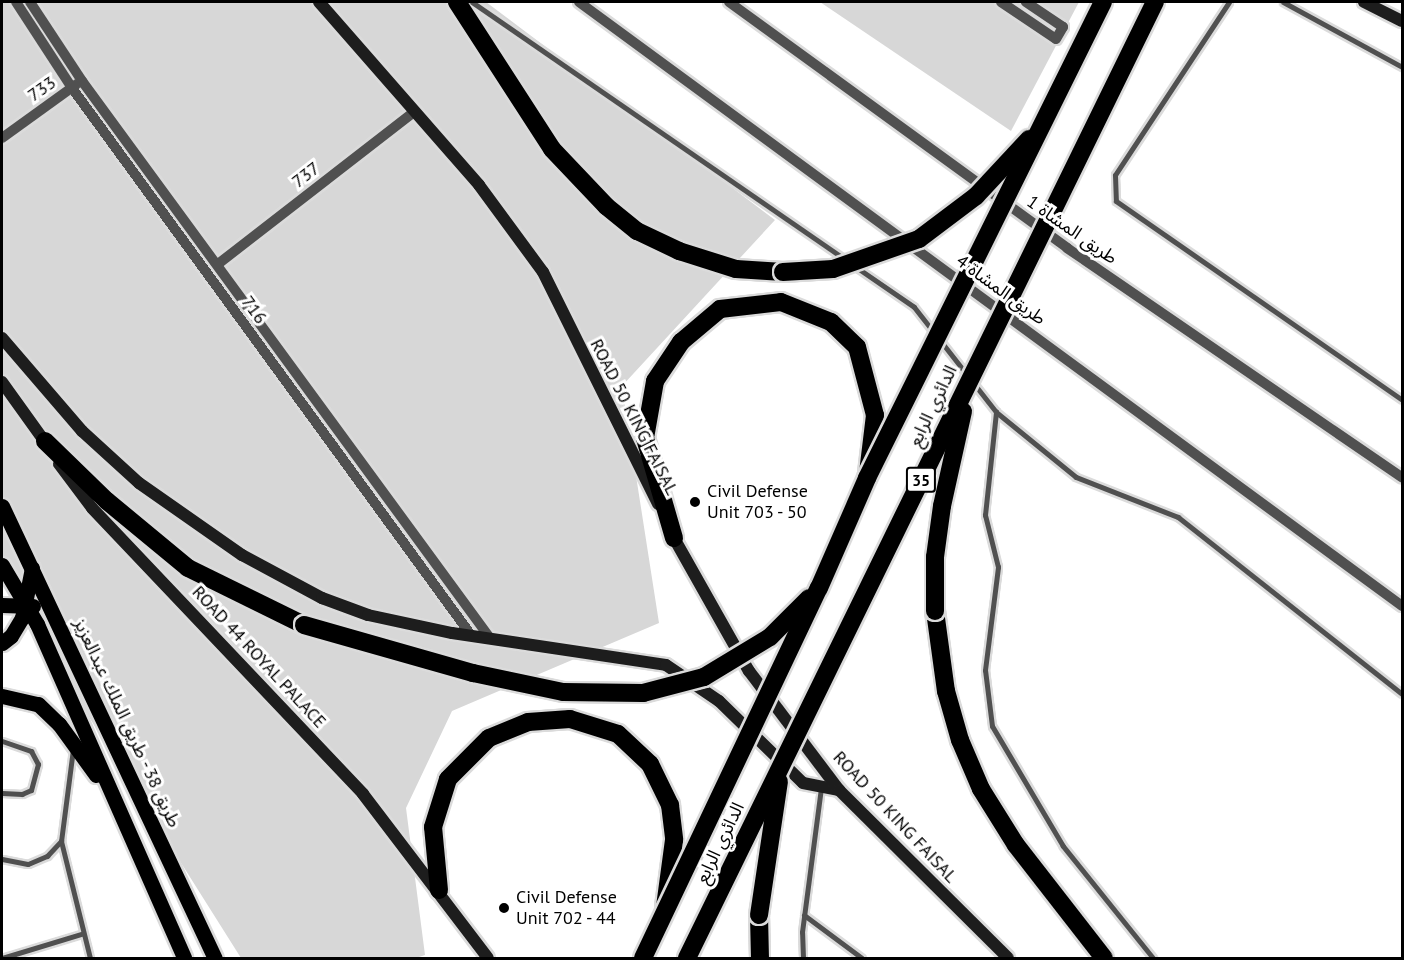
<!DOCTYPE html>
<html>
<head>
<meta charset="utf-8">
<style>
  body { margin:0 }
  #map { position:relative; width:1404px; height:960px; overflow:hidden; background:#fff; font-family:"PT Sans","Noto Sans Arabic",sans-serif }
  div>[style] { position:absolute }
  .green>* { inset:0; background:#d7d7d7 }
  .roads { filter:drop-shadow(2px 0 #dbdbdb) drop-shadow(-2px 0 #dbdbdb) drop-shadow(0 2px #dbdbdb) drop-shadow(0 -2px #dbdbdb) }
  .lane>* { height:5px; margin:-2.5px; padding:0 2.5px; transform-origin:2.5px; border-radius:2.5px; background:#505050 }
  .street>* { height:10px; margin:-5px; padding:0 5px; transform-origin:5px; border-radius:5px; background:#505050 }
  .secondary>* { height:12px; margin:-6px; padding:0 6px; transform-origin:6px; border-radius:6px; background:#1d1d1d }
  .primary>* { height:15px; margin:-7.5px; padding:0 7.5px; transform-origin:7.5px; border-radius:7.5px; background:#000 }
  .highway>* { height:18px; margin:-9px; padding:0 9px; transform-origin:9px; border-radius:9px; background:#000 }
  .bridges { filter:drop-shadow(2px 0 #dbdbdb) drop-shadow(-2px 0 #dbdbdb) drop-shadow(0 2px #dbdbdb) drop-shadow(0 -2px #dbdbdb) }
  .highway-bridge>* { height:18px; margin:-9px; padding:0 9px; transform-origin:9px; border-radius:9px; background:#000 }
  .dots>* { width:16px; height:16px; translate:-50% -50%; box-sizing:border-box; border:3px solid #fff; border-radius:50% }
  span { translate:-50% -50%; white-space:nowrap; text-align:center; line-height:1.15; -webkit-text-stroke:6px #fff; paint-order:stroke }
  .shield-label span { padding:2px 4px; background:#fff; border:2px solid; border-radius:4px; -webkit-text-stroke-width:0 }
  .shield-label { font-size:16px; color:#000; font-weight:700 }
  .street-label { font-size:18px; color:#000 }
  .poi-label { font-size:18px; color:#000 }
  .left { translate:0 -50%; text-align:left }
  .frame { position:absolute; inset:0; border:3px solid #000; pointer-events:none }
</style>
</head>
<body>
<div id="map">
  <div class="green">
    <div style="clip-path:polygon(2px 2px,486px 2px,775px 220px,622px 386px,659px 623px,452px 711px,406px 808px,425px 955px,416px 958px,241px 958px,2px 579px)"></div>
    <div style="clip-path:polygon(820px 2px,1079px 2px,1011px 131px)"></div>
  </div>
  <div class="roads">
    <div class="lane">
      <div style="left:472px;top:2px;width:454px;rotate:34.6deg"></div>
      <div style="left:1229px;top:2px;width:207px;rotate:123.4deg"></div>
      <div style="left:1115px;top:175px;width:26px;rotate:88deg"></div>
      <div style="left:1116px;top:201px;width:348px;rotate:34.8deg"></div>
      <div style="left:1283px;top:2px;width:136px;rotate:28.6deg"></div>
      <div style="left:853px;top:265px;width:74px;rotate:34.5deg"></div>
      <div style="left:914px;top:307px;width:133px;rotate:52deg"></div>
      <div style="left:2px;top:741px;width:31px;rotate:19deg"></div>
      <div style="left:31px;top:751px;width:15px;rotate:62deg"></div>
      <div style="left:38px;top:764px;width:27px;rotate:105deg"></div>
      <div style="left:31px;top:790px;width:10px;rotate:156deg"></div>
      <div style="left:22px;top:794px;width:20px;rotate:-177deg"></div>
      <div style="left:73px;top:749px;width:93px;rotate:97.4deg"></div>
      <div style="left:61px;top:841px;width:121px;rotate:76.1deg"></div>
      <div style="left:2px;top:859px;width:26px;rotate:11deg"></div>
      <div style="left:28px;top:864px;width:21px;rotate:-23deg"></div>
      <div style="left:47px;top:856px;width:21px;rotate:-47deg"></div>
      <div style="left:804px;top:915px;width:72px;rotate:36.6deg"></div>
      <div style="left:2px;top:958px;width:83px;rotate:-16.9deg"></div>
      <div style="left:803px;top:958px;width:26px;rotate:-92deg"></div>
      <div style="left:802px;top:932px;width:145px;rotate:-82.5deg"></div>
      <div style="left:1153px;top:958px;width:144px;rotate:-128.8deg"></div>
      <div style="left:1063px;top:846px;width:139px;rotate:-120.6deg"></div>
      <div style="left:992px;top:726px;width:56px;rotate:-97.1deg"></div>
      <div style="left:985px;top:670px;width:104px;rotate:-82.8deg"></div>
      <div style="left:998px;top:567px;width:54px;rotate:-104deg"></div>
      <div style="left:985px;top:515px;width:104px;rotate:-83.9deg"></div>
      <div style="left:996px;top:412px;width:103px;rotate:39.1deg"></div>
      <div style="left:1076px;top:477px;width:110px;rotate:21.4deg"></div>
      <div style="left:1178px;top:517px;width:285px;rotate:38.3deg"></div>
    </div>
    <div class="street">
      <div style="left:16px;top:2px;width:103px;rotate:56.9deg"></div>
      <div style="left:72px;top:88px;width:677px;rotate:53.89deg"></div>
      <div style="left:30px;top:2px;width:95px;rotate:56.6deg"></div>
      <div style="left:82px;top:81px;width:690px;rotate:53.78deg"></div>
      <div style="left:579px;top:2px;width:1021px;rotate:36.27deg"></div>
      <div style="left:729px;top:2px;width:418px;rotate:36deg"></div>
      <div style="left:1067px;top:248px;width:406px;rotate:34.4deg"></div>
      <div style="left:1001px;top:2px;width:66px;rotate:33.9deg"></div>
      <div style="left:1056px;top:39px;width:14px;rotate:-60deg"></div>
      <div style="left:1063px;top:27px;width:45px;rotate:-146deg"></div>
      <div style="left:2px;top:138px;width:92px;rotate:-35.8deg"></div>
      <div style="left:218px;top:264px;width:248px;rotate:-37.8deg"></div>
    </div>
    <div class="secondary">
      <div style="left:319px;top:2px;width:243px;rotate:48.8deg"></div>
      <div style="left:479px;top:185px;width:108px;rotate:53.7deg"></div>
      <div style="left:543px;top:272px;width:259px;rotate:63.6deg"></div>
      <div style="left:1364px;top:2px;width:42px;rotate:26.6deg"></div>
      <div style="left:2px;top:338px;width:123px;rotate:49.3deg"></div>
      <div style="left:82px;top:431px;width:77px;rotate:42.4deg"></div>
      <div style="left:139px;top:483px;width:126px;rotate:35deg"></div>
      <div style="left:242px;top:555px;width:91px;rotate:28.3deg"></div>
      <div style="left:322px;top:598px;width:49px;rotate:20.3deg"></div>
      <div style="left:368px;top:615px;width:86px;rotate:12.1deg"></div>
      <div style="left:452px;top:633px;width:216px;rotate:8.5deg"></div>
      <div style="left:666px;top:665px;width:64px;rotate:34.2deg"></div>
      <div style="left:719px;top:701px;width:117px;rotate:44.3deg"></div>
      <div style="left:803px;top:783px;width:37px;rotate:11deg"></div>
      <div style="left:2px;top:382px;width:79px;rotate:54.3deg"></div>
      <div style="left:59px;top:464px;width:55px;rotate:53.1deg"></div>
      <div style="left:92px;top:508px;width:394px;rotate:46.5deg"></div>
      <div style="left:363px;top:794px;width:206px;rotate:52.7deg"></div>
      <div style="left:670px;top:531px;width:161px;rotate:60.6deg"></div>
      <div style="left:749px;top:671px;width:149px;rotate:52.9deg"></div>
      <div style="left:839px;top:790px;width:238px;rotate:44.8deg"></div>
    </div>
    <div class="primary">
      <div style="left:2px;top:506px;width:500px;rotate:64.8deg"></div>
      <div style="left:2px;top:565px;width:69px;rotate:59.3deg"></div>
      <div style="left:37px;top:624px;width:365px;rotate:66.2deg"></div>
      <div style="left:2px;top:605px;width:31px;rotate:2deg"></div>
      <div style="left:2px;top:643px;width:11px;rotate:-38deg"></div>
      <div style="left:11px;top:636px;width:21px;rotate:-59deg"></div>
      <div style="left:22px;top:618px;width:51px;rotate:-78.7deg"></div>
      <div style="left:2px;top:696px;width:37px;rotate:13deg"></div>
      <div style="left:38px;top:704px;width:29px;rotate:44deg"></div>
      <div style="left:59px;top:724px;width:63px;rotate:54deg"></div>
    </div>
    <div class="highway">
      <div style="left:457px;top:2px;width:175px;rotate:57.1deg"></div>
      <div style="left:552px;top:149px;width:79px;rotate:46.5deg"></div>
      <div style="left:606px;top:206px;width:40px;rotate:39deg"></div>
      <div style="left:637px;top:231px;width:47px;rotate:25.5deg"></div>
      <div style="left:679px;top:251px;width:60px;rotate:17.5deg"></div>
      <div style="left:736px;top:269px;width:47px;rotate:3.7deg"></div>
      <div style="left:45px;top:441px;width:86px;rotate:44.1deg"></div>
      <div style="left:107px;top:501px;width:105px;rotate:39.6deg"></div>
      <div style="left:188px;top:568px;width:129px;rotate:26.2deg"></div>
      <div style="left:674px;top:538px;width:104px;rotate:-106.2deg"></div>
      <div style="left:645px;top:438px;width:58px;rotate:-80deg"></div>
      <div style="left:655px;top:381px;width:47px;rotate:-56.3deg"></div>
      <div style="left:681px;top:342px;width:51px;rotate:-40.2deg"></div>
      <div style="left:720px;top:309px;width:61px;rotate:-6.5deg"></div>
      <div style="left:781px;top:302px;width:54px;rotate:21.8deg"></div>
      <div style="left:831px;top:322px;width:36px;rotate:44deg"></div>
      <div style="left:857px;top:347px;width:70px;rotate:75.2deg"></div>
      <div style="left:875px;top:415px;width:58px;rotate:96.9deg"></div>
      <div style="left:935px;top:611px;width:81px;rotate:82.2deg"></div>
      <div style="left:946px;top:691px;width:51px;rotate:74.1deg"></div>
      <div style="left:960px;top:740px;width:53px;rotate:66.8deg"></div>
      <div style="left:981px;top:789px;width:66px;rotate:58deg"></div>
      <div style="left:1016px;top:845px;width:143px;rotate:52.1deg"></div>
      <div style="left:439px;top:890px;width:63px;rotate:-95.4deg"></div>
      <div style="left:433px;top:827px;width:50px;rotate:-72.6deg"></div>
      <div style="left:448px;top:779px;width:58px;rotate:-45deg"></div>
      <div style="left:489px;top:738px;width:42px;rotate:-22.3deg"></div>
      <div style="left:528px;top:722px;width:42px;rotate:-4.1deg"></div>
      <div style="left:570px;top:719px;width:50px;rotate:17.4deg"></div>
      <div style="left:618px;top:734px;width:44px;rotate:43.2deg"></div>
      <div style="left:650px;top:764px;width:46px;rotate:64deg"></div>
      <div style="left:670px;top:805px;width:35px;rotate:83deg"></div>
      <div style="left:674px;top:840px;width:68px;rotate:97.7deg"></div>
      <div style="left:759px;top:915px;width:43px;rotate:88.7deg"></div>
    </div>
  </div>
  <div class="bridges">
    <div class="highway-bridge">
      <div style="left:783px;top:272px;width:50px;rotate:-3.4deg"></div>
      <div style="left:833px;top:269px;width:91px;rotate:-19.2deg"></div>
      <div style="left:919px;top:239px;width:71px;rotate:-37deg"></div>
      <div style="left:976px;top:196px;width:78px;rotate:-47.1deg"></div>
      <div style="left:935px;top:611px;width:54px;rotate:-90deg"></div>
      <div style="left:935px;top:557px;width:51px;rotate:-82.2deg"></div>
      <div style="left:942px;top:506px;width:97px;rotate:-77.5deg"></div>
      <div style="left:304px;top:625px;width:176px;rotate:15.9deg"></div>
      <div style="left:473px;top:673px;width:92px;rotate:11.9deg"></div>
      <div style="left:563px;top:692px;width:80px;rotate:0.7deg"></div>
      <div style="left:643px;top:693px;width:63px;rotate:-14.7deg"></div>
      <div style="left:704px;top:677px;width:77px;rotate:-31.2deg"></div>
      <div style="left:770px;top:637px;width:55px;rotate:-45deg"></div>
      <div style="left:759px;top:915px;width:135px;rotate:-81.5deg"></div>
      <div style="left:643px;top:958px;width:410px;rotate:-64.6deg"></div>
      <div style="left:819px;top:588px;width:120px;rotate:-66.4deg"></div>
      <div style="left:867px;top:478px;width:531px;rotate:-63.63deg"></div>
      <div style="left:687px;top:958px;width:1064px;rotate:-63.92deg"></div>
    </div>
  </div>
  <div class="dots">
    <div style="left:695px;top:502px;background:#000"></div>
    <div style="left:504px;top:908px;background:#000"></div>
  </div>
  <div class="shield-label">
    <span style="left:921px;top:480px">35</span>
  </div>
  <div class="street-label">
    <span style="left:42px;top:89px;rotate:-35deg">733</span>
    <span style="left:306px;top:175px;rotate:-38deg">737</span>
    <span style="left:1072px;top:230px;rotate:35deg">طريق المشاة 1</span>
    <span style="left:1001px;top:290px;rotate:36deg">طريق المشاة 4</span>
    <span style="left:254px;top:310px;rotate:54deg">716</span>
    <span style="left:933px;top:406px;rotate:-64deg">الدائري الرابع</span>
    <span style="left:634px;top:417px;rotate:63deg">ROAD 50 KING FAISAL</span>
    <span style="left:259px;top:657px;rotate:47deg">ROAD 44 ROYAL PALACE</span>
    <span style="left:127px;top:723px;rotate:65deg">طريق 38 - طريق الملك عبدالعزيز</span>
    <span style="left:895px;top:817px;rotate:47deg">ROAD 50 KING FAISAL</span>
    <span style="left:720px;top:843px;rotate:-64deg">الدائري الرابع</span>
  </div>
  <div class="poi-label">
    <span class="left" style="left:707px;top:502px">Civil Defense<br>Unit 703 - 50</span>
    <span class="left" style="left:516px;top:908px">Civil Defense<br>Unit 702 - 44</span>
  </div>
  <div class="frame"></div>
</div>
</body>
</html>
